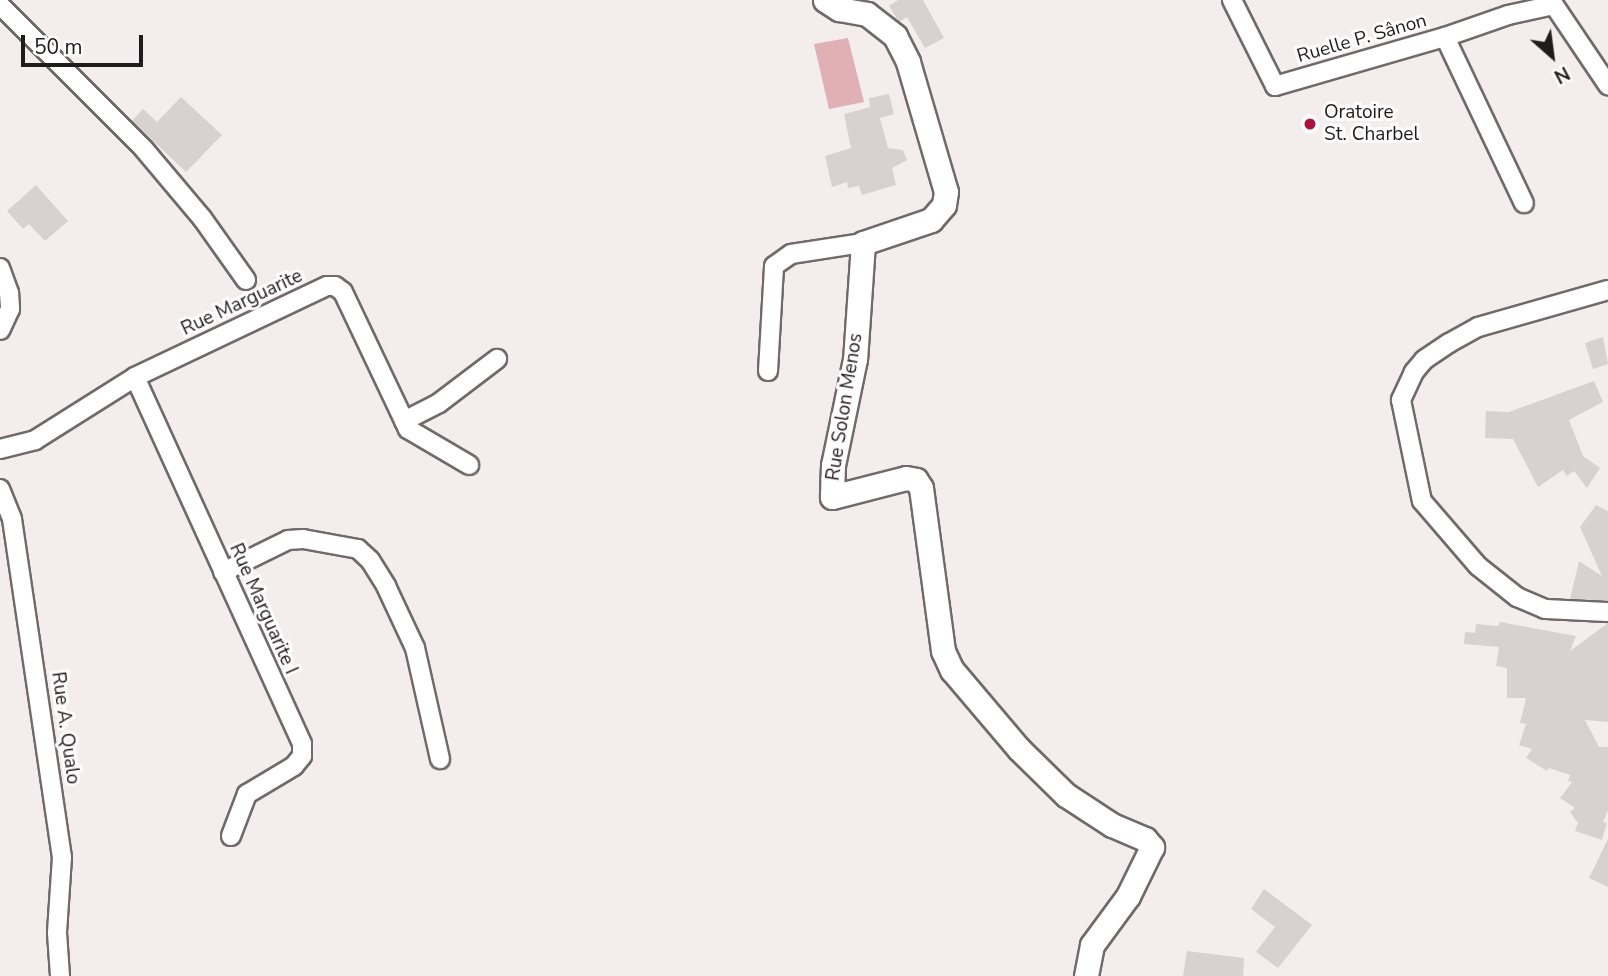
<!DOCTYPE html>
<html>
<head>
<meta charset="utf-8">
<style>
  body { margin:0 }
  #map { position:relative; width:1608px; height:976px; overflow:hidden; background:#f4edee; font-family:"Nunito Sans",sans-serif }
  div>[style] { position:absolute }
  .green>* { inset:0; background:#e1b0b4 }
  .building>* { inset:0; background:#d8d1d2 }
  .roads { filter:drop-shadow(2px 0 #706a6b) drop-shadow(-2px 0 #706a6b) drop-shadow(0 2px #706a6b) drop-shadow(0 -2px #706a6b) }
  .minor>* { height:18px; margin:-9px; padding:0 9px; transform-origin:9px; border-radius:9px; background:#fff }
  .tertiary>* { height:23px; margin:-11.5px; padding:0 11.5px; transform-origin:11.5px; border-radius:11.5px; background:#fff }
  .dots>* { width:19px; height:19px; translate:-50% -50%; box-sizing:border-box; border:4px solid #fefcfc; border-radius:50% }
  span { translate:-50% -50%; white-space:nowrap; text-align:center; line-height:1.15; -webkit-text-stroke:6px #fefcfc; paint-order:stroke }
  .street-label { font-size:19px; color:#1e1c1c }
  .poi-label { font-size:19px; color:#1e1c1c }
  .left { translate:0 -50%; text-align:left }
  .north { position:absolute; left:1517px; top:21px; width:70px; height:70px; -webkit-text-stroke:5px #fefcfc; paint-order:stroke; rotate:152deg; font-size:19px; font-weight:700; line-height:28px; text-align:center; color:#1e1c1c }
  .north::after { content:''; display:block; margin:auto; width:24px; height:32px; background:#1e1c1c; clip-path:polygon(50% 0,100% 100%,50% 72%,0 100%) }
  .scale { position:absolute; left:21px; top:35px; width:122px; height:32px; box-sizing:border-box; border:4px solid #1e1c1c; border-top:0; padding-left:9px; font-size:21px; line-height:24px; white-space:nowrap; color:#1e1c1c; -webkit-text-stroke:5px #fefcfc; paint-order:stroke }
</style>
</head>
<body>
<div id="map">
  <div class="green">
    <div style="clip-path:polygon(848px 38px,864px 102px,829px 109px,814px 44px)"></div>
  </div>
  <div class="building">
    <div style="clip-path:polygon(898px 0,923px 0,944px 38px,925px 48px,907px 17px,899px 22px,889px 6px)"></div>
    <div style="clip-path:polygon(889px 94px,894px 114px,880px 118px,888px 148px,903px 150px,907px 160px,892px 168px,896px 185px,862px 195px,859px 186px,848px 188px,847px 182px,832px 187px,825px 156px,851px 148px,844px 114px,870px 107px,869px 98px)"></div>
    <div style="clip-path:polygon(181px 97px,222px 135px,186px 172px,132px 121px,143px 109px,157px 122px)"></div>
    <div style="clip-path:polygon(36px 185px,68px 221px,45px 241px,29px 224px,23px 229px,7px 211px)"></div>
    <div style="clip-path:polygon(1603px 337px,1608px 364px,1593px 369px,1585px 343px)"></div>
    <div style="clip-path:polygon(1594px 381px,1603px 402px,1569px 420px,1583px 456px,1600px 468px,1587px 488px,1574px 471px,1567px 476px,1563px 470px,1538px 487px,1513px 439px,1485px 438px,1486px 411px,1509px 412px)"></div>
    <div style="clip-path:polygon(1596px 505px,1608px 511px,1608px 601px,1570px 599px,1579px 561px,1602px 576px,1580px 527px)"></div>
    <div style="clip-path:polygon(1500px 622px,1576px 636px,1570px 651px,1608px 623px,1608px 722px,1585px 720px,1599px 747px,1608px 747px,1608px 810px,1603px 822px,1607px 823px,1602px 840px,1575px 831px,1578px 823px,1570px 812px,1575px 808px,1560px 798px,1572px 782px,1568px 781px,1570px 775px,1549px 768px,1547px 771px,1526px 758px,1532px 749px,1519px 745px,1526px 724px,1520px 723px,1526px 698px,1507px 698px,1507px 668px,1496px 666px,1499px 647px,1464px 644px,1465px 632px,1475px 633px,1476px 624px,1498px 626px)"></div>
    <div style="clip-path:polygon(1608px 839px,1608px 887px,1589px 878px)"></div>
    <div style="clip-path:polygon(1264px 889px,1312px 925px,1278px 968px,1256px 952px,1275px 927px,1251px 909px)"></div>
    <div style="clip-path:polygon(1187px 951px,1244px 958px,1243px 976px,1183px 976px)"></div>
  </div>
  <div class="roads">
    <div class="minor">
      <div style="left:1232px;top:0;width:96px;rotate:63.4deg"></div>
      <div style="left:1275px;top:86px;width:177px;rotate:-16.1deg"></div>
      <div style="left:1445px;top:37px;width:67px;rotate:-19.2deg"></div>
      <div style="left:1508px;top:15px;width:47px;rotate:-12.3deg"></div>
      <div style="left:0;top:5px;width:202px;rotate:45deg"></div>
      <div style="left:143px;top:148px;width:92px;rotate:49.9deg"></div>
      <div style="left:202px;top:218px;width:76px;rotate:54.6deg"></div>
      <div style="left:1554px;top:5px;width:97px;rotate:56deg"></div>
      <div style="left:1445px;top:37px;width:184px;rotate:64.6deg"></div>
      <div style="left:0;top:268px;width:27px;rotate:70deg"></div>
      <div style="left:9px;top:293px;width:16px;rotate:86deg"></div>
      <div style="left:10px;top:309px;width:23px;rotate:115deg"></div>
      <div style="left:1608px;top:290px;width:135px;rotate:164.1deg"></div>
      <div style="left:1478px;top:327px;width:33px;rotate:151deg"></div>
      <div style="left:1449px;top:343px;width:30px;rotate:146deg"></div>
      <div style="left:1424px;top:360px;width:16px;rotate:130deg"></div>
      <div style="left:1414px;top:372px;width:31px;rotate:115deg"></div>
      <div style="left:1401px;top:400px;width:103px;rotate:78.3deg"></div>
      <div style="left:1422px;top:501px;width:86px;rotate:49.3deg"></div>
      <div style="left:1478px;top:566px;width:50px;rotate:38.5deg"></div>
      <div style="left:1517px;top:597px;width:30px;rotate:23deg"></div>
      <div style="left:1545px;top:609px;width:63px;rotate:2.7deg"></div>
      <div style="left:768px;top:371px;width:105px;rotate:-86.7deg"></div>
      <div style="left:774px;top:266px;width:21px;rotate:-35deg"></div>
      <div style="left:791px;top:254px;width:73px;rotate:-8.7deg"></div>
      <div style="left:135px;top:377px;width:403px;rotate:65.5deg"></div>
      <div style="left:302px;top:744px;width:12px;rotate:90deg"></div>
      <div style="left:302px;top:756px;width:13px;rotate:129deg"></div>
      <div style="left:294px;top:766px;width:55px;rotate:149.2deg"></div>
      <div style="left:247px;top:794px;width:45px;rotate:110.9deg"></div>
      <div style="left:404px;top:421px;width:39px;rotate:-27deg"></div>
      <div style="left:439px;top:403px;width:73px;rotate:-37.2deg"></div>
      <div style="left:0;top:449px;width:36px;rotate:-14deg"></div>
      <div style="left:35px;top:440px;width:118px;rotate:-32.2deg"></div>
      <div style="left:135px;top:377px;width:212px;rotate:-25.4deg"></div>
      <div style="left:327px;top:286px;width:8px"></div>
      <div style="left:335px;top:286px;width:10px;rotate:37deg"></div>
      <div style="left:343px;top:292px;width:152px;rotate:64.6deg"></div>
      <div style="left:408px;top:429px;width:71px;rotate:30.5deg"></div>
      <div style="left:0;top:489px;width:32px;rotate:68deg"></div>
      <div style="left:12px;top:519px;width:342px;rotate:81.6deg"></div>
      <div style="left:62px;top:857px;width:76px;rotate:93.8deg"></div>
      <div style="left:57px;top:933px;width:43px;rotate:86deg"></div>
      <div style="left:223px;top:572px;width:72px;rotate:-26.2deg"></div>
      <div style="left:288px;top:540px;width:15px;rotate:-4deg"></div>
      <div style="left:303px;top:539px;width:56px;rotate:10.3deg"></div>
      <div style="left:358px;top:549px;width:16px;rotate:43deg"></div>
      <div style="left:370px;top:560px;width:31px;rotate:58deg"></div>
      <div style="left:386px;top:586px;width:68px;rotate:64.9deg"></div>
      <div style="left:415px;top:648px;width:114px;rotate:77.3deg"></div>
    </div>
    <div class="tertiary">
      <div style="left:825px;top:0;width:17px;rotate:33deg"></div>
      <div style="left:839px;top:9px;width:28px;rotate:10deg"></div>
      <div style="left:867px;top:14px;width:36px;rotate:38deg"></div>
      <div style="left:895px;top:36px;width:29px;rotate:63deg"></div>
      <div style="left:908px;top:62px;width:135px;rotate:73.7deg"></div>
      <div style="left:946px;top:192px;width:13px;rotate:99deg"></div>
      <div style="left:944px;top:205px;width:20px;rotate:131deg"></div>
      <div style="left:931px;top:220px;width:72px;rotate:161.3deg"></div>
      <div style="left:863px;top:243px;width:116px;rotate:93.9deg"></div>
      <div style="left:855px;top:359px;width:108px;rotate:101.7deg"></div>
      <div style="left:833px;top:465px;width:32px;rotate:92deg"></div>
      <div style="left:832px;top:497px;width:76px;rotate:-14.4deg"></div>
      <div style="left:906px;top:478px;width:10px;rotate:11deg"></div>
      <div style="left:916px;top:480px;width:9px;rotate:58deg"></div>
      <div style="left:921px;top:488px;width:164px;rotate:82.3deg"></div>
      <div style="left:943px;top:651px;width:21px;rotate:65deg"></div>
      <div style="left:952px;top:670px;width:104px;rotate:49.7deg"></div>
      <div style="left:1019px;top:749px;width:66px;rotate:44.4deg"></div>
      <div style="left:1066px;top:795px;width:55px;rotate:33.1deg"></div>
      <div style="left:1112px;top:825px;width:36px;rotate:23deg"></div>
      <div style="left:1145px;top:839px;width:11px;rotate:49deg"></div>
      <div style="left:1152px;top:847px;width:55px;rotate:116.1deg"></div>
      <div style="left:1128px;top:896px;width:61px;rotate:126.3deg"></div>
      <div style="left:1092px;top:945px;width:32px;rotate:101deg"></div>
    </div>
  </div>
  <div class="dots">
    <div style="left:1310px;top:124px;background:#aa153f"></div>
  </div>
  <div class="street-label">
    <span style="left:1362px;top:39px;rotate:-16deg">Ruelle P. Sânon</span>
    <span style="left:242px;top:303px;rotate:-25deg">Rue Marguarite</span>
    <span style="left:845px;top:407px;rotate:-81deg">Rue Solon Menos</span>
    <span style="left:263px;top:609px;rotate:66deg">Rue Marguarite I</span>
    <span style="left:65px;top:728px;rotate:82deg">Rue A. Qualo</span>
  </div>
  <div class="poi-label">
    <span class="left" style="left:1324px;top:124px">Oratoire<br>St. Charbel</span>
  </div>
  <div class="north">N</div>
  <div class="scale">50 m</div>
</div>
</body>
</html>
